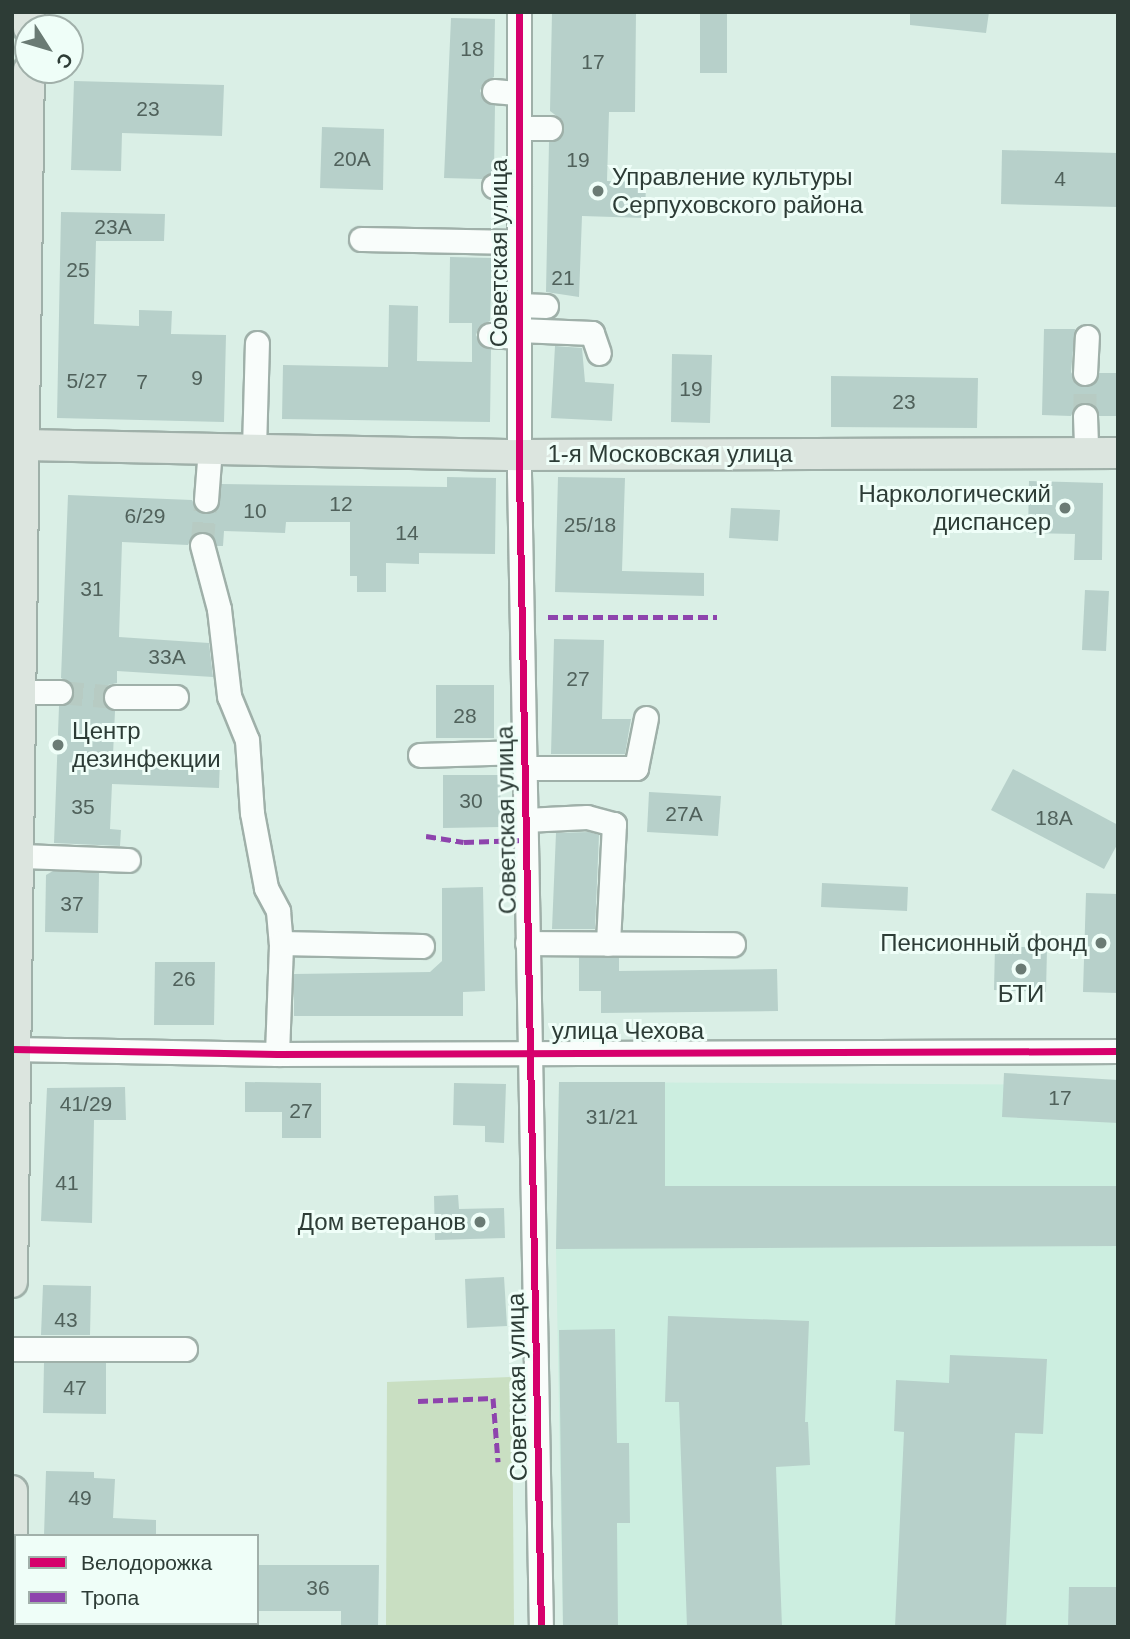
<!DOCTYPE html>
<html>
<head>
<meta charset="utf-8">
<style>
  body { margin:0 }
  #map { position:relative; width:1130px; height:1639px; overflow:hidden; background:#daefe6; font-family:Helvetica,sans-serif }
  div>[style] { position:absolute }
  .built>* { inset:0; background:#cceee0 }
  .green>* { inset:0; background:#c9dfc2 }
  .building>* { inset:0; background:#b7d0ca }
  .minor-tunnel>* { height:23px; margin-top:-11.5px; transform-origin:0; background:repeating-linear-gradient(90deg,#b7cbc3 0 23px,transparent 0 34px) }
  .roads { filter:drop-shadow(2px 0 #9fb0a9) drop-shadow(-2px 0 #9fb0a9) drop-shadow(0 2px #9fb0a9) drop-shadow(0 -2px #9fb0a9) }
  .minor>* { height:23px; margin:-11.5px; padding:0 11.5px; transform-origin:11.5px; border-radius:11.5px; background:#f9fdfb }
  .major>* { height:30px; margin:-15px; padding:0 15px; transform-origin:15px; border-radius:15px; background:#dce5df }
  .quiet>* { height:5px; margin-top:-2.5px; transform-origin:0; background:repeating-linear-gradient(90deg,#8e44ad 0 10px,transparent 0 15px) }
  .cycleway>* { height:7px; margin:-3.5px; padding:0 3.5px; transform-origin:3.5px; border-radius:3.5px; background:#d6006c }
  .dots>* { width:19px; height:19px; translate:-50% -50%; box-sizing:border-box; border:4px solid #effef8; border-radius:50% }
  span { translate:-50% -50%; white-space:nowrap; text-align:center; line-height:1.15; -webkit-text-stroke:6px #effef8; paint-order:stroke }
  .number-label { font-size:21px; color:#50615b }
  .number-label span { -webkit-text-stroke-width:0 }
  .poi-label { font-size:24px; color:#2d3c36 }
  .left { translate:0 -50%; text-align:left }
  .right { translate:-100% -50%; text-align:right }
  .street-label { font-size:24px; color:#2d3c36 }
  .frame { position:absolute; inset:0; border:14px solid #2d3c36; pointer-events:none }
  .legend { position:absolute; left:14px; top:1534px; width:245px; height:91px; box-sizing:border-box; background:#effef8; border:2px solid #a1b0aa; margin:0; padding:9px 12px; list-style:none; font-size:21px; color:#2d3c36 }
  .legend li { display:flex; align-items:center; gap:14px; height:35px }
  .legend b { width:35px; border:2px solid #a1b0aa }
  .north { position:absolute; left:14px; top:14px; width:70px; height:70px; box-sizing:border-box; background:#effef8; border:2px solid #a1b0aa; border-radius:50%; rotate:127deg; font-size:19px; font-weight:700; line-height:28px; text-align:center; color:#2d3c36 }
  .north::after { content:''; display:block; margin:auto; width:24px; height:32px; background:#6a7b74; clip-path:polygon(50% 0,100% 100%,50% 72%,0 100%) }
</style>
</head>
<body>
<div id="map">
  <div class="built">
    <div style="clip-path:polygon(559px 1082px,1118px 1085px,1118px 1627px,563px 1627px,556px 1249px)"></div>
  </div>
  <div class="green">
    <div style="clip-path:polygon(512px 1377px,514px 1627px,386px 1627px,387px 1382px)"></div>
  </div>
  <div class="building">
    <div style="clip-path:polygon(552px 12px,636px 12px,635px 112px,609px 112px,607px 181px,646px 182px,645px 218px,582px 216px,579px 297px,546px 292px,549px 142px,558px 140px,564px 129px,562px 120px,550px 111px)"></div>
    <div style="clip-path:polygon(700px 12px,727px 12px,727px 73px,700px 73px)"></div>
    <div style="clip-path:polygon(910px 12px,989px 12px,986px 33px,910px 25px)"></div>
    <div style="clip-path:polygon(451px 18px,495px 19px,494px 77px,483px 83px,480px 91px,486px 102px,495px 105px,494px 172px,482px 179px,444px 178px)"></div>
    <div style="clip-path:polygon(74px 81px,224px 85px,222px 136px,122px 133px,121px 171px,71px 170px)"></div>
    <div style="clip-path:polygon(322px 127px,384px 129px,383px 190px,320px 188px)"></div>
    <div style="clip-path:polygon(1002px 150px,1118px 153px,1118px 207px,1001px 204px)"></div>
    <div style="clip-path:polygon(61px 212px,165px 214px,164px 241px,96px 241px,94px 324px,139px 326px,139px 310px,172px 311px,171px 334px,226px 335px,224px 422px,57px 418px)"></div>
    <div style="clip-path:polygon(450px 257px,492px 258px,490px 321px,479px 327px,476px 335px,482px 346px,491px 349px,490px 422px,282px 419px,283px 365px,388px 367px,389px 305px,418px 306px,417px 361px,472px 362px,472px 323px,449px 323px)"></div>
    <div style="clip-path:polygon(1044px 329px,1075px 329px,1071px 372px,1078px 385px,1092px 385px,1099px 373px,1118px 373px,1118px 416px,1099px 416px,1096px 408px,1085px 402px,1077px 404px,1071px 416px,1042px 415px)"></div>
    <div style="clip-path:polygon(555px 346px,582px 348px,585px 382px,614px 384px,612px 421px,551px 418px)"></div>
    <div style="clip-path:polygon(672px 354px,712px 355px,710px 423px,671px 422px)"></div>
    <div style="clip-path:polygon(831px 376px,978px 378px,977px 428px,831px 427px)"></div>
    <div style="clip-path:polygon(447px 477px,496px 478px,495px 554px,419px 553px,419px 564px,386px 563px,386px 592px,357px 592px,357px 576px,350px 576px,350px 522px,286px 522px,285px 533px,224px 531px,223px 546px,217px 546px,205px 531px,193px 535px,188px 545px,122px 542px,119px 637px,209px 643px,213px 677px,117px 671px,117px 683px,108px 685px,102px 696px,104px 705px,115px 711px,113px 755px,220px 760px,219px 788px,112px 784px,110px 829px,121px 830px,120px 846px,54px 843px,59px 706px,68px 704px,74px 693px,72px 684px,61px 678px,68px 495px,192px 500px,198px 511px,206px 514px,218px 507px,221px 484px,447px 487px)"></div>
    <div style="clip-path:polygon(558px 477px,625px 478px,622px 571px,704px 573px,704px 596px,555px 592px)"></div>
    <div style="clip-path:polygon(1029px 481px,1103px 483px,1102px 560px,1074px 560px,1075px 534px,1028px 533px)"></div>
    <div style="clip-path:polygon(731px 508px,780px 510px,778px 541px,729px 538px)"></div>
    <div style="clip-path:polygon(1085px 590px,1109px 591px,1106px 651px,1082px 650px)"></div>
    <div style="clip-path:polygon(554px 639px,604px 640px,602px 719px,631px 719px,625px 754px,551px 754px)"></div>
    <div style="clip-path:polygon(436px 685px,494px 685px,494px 738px,436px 738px)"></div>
    <div style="clip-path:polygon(1013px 769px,1118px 825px,1118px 843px,1104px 869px,991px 810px)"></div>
    <div style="clip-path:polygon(443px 775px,500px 775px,501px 827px,443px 828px)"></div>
    <div style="clip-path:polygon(649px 792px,721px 796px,718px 836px,647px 832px)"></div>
    <div style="clip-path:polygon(589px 832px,599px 835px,595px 929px,552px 929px,556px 833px)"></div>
    <div style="clip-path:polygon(53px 871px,99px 873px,98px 933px,45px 932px,46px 875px)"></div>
    <div style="clip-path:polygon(822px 883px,908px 887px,907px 911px,821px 907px)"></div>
    <div style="clip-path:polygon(483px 887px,485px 991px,463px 992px,463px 1016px,294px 1016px,294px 974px,430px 972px,442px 961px,442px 888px)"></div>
    <div style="clip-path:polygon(1086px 893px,1118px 894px,1118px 993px,1083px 992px)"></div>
    <div style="clip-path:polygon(995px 946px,1047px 948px,1046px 992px,994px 990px)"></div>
    <div style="clip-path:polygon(579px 957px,619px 957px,619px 971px,777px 969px,778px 1011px,601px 1013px,601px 991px,579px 991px)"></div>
    <div style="clip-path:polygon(155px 962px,215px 962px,214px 1025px,154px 1025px)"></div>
    <div style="clip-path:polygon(1004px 1073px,1118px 1080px,1118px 1123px,1002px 1117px)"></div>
    <div style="clip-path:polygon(245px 1082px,321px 1083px,321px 1138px,282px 1138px,282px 1112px,245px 1112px)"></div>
    <div style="clip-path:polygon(559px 1082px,665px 1082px,665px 1186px,1118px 1186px,1118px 1246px,556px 1249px)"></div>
    <div style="clip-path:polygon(454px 1083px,506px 1084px,504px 1143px,485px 1142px,485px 1126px,453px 1125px)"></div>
    <div style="clip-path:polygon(125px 1087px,126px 1120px,94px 1120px,92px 1223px,41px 1221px,47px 1088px)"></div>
    <div style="clip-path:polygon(458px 1195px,459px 1209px,504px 1208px,505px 1238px,435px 1240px,434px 1196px)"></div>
    <div style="clip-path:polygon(504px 1277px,507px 1326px,467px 1328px,465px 1279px)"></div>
    <div style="clip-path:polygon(43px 1285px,91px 1286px,90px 1335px,41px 1335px)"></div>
    <div style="clip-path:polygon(668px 1316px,809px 1321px,805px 1422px,808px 1422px,810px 1465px,776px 1467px,782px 1627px,687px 1627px,679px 1402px,665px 1402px)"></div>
    <div style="clip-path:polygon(615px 1329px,617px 1443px,629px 1443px,630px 1523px,617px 1523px,618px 1627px,563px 1627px,559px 1330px)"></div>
    <div style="clip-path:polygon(950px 1355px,1047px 1359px,1043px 1434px,1015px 1433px,1006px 1627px,895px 1627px,904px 1432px,894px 1431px,896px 1380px,949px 1383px)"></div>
    <div style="clip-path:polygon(44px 1363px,106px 1363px,106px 1414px,43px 1413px)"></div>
    <div style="clip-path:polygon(46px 1471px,94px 1472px,94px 1478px,115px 1479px,113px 1518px,156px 1520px,156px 1536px,44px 1536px)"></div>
    <div style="clip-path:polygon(257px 1565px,379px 1565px,378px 1627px,341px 1627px,341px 1611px,257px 1611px)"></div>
    <div style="clip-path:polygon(1069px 1587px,1118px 1587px,1118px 1627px,1068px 1627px)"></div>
  </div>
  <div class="minor-tunnel">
    <div style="left:1085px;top:416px;width:43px;rotate:-90deg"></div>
    <div style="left:202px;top:545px;width:45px;rotate:-84.9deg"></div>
    <div style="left:60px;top:692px;width:56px;rotate:5.1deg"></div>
  </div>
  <div class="roads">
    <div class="minor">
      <div style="left:519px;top:12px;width:462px;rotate:90deg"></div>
      <div style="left:519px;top:474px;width:1153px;rotate:88.91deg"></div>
      <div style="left:494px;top:91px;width:25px;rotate:5deg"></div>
      <div style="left:519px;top:128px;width:31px"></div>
      <div style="left:494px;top:186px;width:25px"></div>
      <div style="left:361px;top:239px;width:157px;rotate:1.1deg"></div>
      <div style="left:518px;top:305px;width:28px;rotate:2deg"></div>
      <div style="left:518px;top:330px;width:74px;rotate:2.3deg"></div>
      <div style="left:592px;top:333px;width:21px;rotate:71deg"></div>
      <div style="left:490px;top:335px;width:28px;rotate:4deg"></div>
      <div style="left:1085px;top:373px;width:36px;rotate:-87deg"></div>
      <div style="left:1085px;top:416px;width:37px;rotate:88deg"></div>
      <div style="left:254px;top:449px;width:106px;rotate:-88.4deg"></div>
      <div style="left:206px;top:500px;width:52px;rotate:-85.6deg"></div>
      <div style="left:202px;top:545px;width:66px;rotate:75.1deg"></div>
      <div style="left:219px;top:609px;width:88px;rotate:83.4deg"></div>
      <div style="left:229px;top:696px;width:48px;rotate:67.8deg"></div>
      <div style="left:247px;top:740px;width:73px;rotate:86.1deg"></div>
      <div style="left:252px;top:813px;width:76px;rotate:79.4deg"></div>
      <div style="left:266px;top:888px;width:26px;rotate:62deg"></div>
      <div style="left:278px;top:911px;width:32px;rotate:85deg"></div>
      <div style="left:21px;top:692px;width:39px"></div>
      <div style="left:116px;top:697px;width:60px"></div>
      <div style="left:420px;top:755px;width:104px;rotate:-1.7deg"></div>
      <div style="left:524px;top:768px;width:112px"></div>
      <div style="left:636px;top:768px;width:51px;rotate:-78.7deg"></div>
      <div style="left:525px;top:820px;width:62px;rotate:-2.8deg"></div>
      <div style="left:587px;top:817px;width:28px;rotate:15deg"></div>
      <div style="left:614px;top:824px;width:120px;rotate:92.9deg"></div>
      <div style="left:20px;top:856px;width:108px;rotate:2.1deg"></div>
      <div style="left:527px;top:943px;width:206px;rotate:0.3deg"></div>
      <div style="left:12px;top:1049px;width:265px;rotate:1.1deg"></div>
      <div style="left:277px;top:1054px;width:841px;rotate:-0.2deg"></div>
      <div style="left:277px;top:1054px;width:111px;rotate:-87.9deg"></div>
      <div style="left:281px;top:943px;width:141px;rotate:1.2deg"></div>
      <div style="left:12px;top:1349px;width:173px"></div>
      <div style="left:202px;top:1623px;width:4px;rotate:90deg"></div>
    </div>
    <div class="major">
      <div style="left:29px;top:28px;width:16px;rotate:-90deg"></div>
      <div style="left:25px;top:445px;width:494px;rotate:1.2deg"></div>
      <div style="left:519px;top:455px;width:599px;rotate:-0.19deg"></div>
      <div style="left:12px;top:1282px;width:1212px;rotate:-89.2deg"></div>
      <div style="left:12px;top:1491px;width:116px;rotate:90deg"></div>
    </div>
  </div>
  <div class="quiet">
    <div style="left:548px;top:617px;width:169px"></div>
    <div style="left:426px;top:836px;width:38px;rotate:9deg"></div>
    <div style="left:464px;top:842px;width:61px;rotate:-1.9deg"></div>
    <div style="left:418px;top:1401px;width:75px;rotate:-2.3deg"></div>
    <div style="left:493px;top:1398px;width:64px;rotate:85.5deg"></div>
  </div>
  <div class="cycleway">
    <div style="left:519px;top:12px;width:462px;rotate:90deg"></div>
    <div style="left:519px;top:474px;width:1153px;rotate:88.91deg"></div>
    <div style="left:12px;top:1049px;width:265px;rotate:1.1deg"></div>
    <div style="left:277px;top:1054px;width:841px;rotate:-0.2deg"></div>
  </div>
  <div class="dots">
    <div style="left:598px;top:191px;background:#6a7b74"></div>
    <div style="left:1065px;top:508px;background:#6a7b74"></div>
    <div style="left:58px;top:745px;background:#6a7b74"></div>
    <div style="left:1101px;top:943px;background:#6a7b74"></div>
    <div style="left:1021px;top:969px;background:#6a7b74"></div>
    <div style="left:480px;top:1222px;background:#6a7b74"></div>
  </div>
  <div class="number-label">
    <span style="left:472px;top:49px">18</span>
    <span style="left:593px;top:62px">17</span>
    <span style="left:148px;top:109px">23</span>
    <span style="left:352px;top:159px">20А</span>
    <span style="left:578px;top:160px">19</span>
    <span style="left:1060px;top:179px">4</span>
    <span style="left:113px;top:227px">23А</span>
    <span style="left:78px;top:270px">25</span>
    <span style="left:563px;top:278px">21</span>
    <span style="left:197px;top:378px">9</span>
    <span style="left:87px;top:381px">5/27</span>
    <span style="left:142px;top:382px">7</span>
    <span style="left:691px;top:389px">19</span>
    <span style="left:904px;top:402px">23</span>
    <span style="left:341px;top:504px">12</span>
    <span style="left:255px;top:511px">10</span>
    <span style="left:145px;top:516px">6/29</span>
    <span style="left:590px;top:525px">25/18</span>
    <span style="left:407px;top:533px">14</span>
    <span style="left:92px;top:589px">31</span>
    <span style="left:167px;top:657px">33А</span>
    <span style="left:578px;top:679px">27</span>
    <span style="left:465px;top:716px">28</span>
    <span style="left:471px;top:801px">30</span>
    <span style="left:83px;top:807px">35</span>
    <span style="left:684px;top:814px">27А</span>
    <span style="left:1054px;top:818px">18А</span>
    <span style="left:72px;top:904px">37</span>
    <span style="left:184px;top:979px">26</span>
    <span style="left:1060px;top:1098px">17</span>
    <span style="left:86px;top:1104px">41/29</span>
    <span style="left:301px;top:1111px">27</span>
    <span style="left:612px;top:1117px">31/21</span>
    <span style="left:67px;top:1183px">41</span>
    <span style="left:66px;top:1320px">43</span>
    <span style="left:75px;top:1388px">47</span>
    <span style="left:80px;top:1498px">49</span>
    <span style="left:318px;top:1588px">36</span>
  </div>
  <div class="poi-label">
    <span class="left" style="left:612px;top:191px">Управление культуры<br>Серпуховского района</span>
    <span class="right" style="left:1051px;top:508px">Наркологический<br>диспансер</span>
    <span class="left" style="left:72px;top:745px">Центр<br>дезинфекции</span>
    <span class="right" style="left:1087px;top:943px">Пенсионный фонд</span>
    <span style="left:1021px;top:994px">БТИ</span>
    <span class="right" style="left:466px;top:1222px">Дом ветеранов</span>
  </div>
  <div class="street-label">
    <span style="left:499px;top:253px;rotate:-90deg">Советская улица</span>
    <span style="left:670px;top:454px">1-я Московская улица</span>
    <span style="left:506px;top:820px;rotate:-91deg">Советская улица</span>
    <span style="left:628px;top:1031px">улица Чехова</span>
    <span style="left:517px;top:1387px;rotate:-91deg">Советская улица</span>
  </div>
  <div class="frame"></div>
  <ul class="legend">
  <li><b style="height:9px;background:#d6006c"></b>Велодорожка</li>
  <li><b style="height:9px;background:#8e44ad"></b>Тропа</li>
  </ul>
  <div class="north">С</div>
</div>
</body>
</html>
